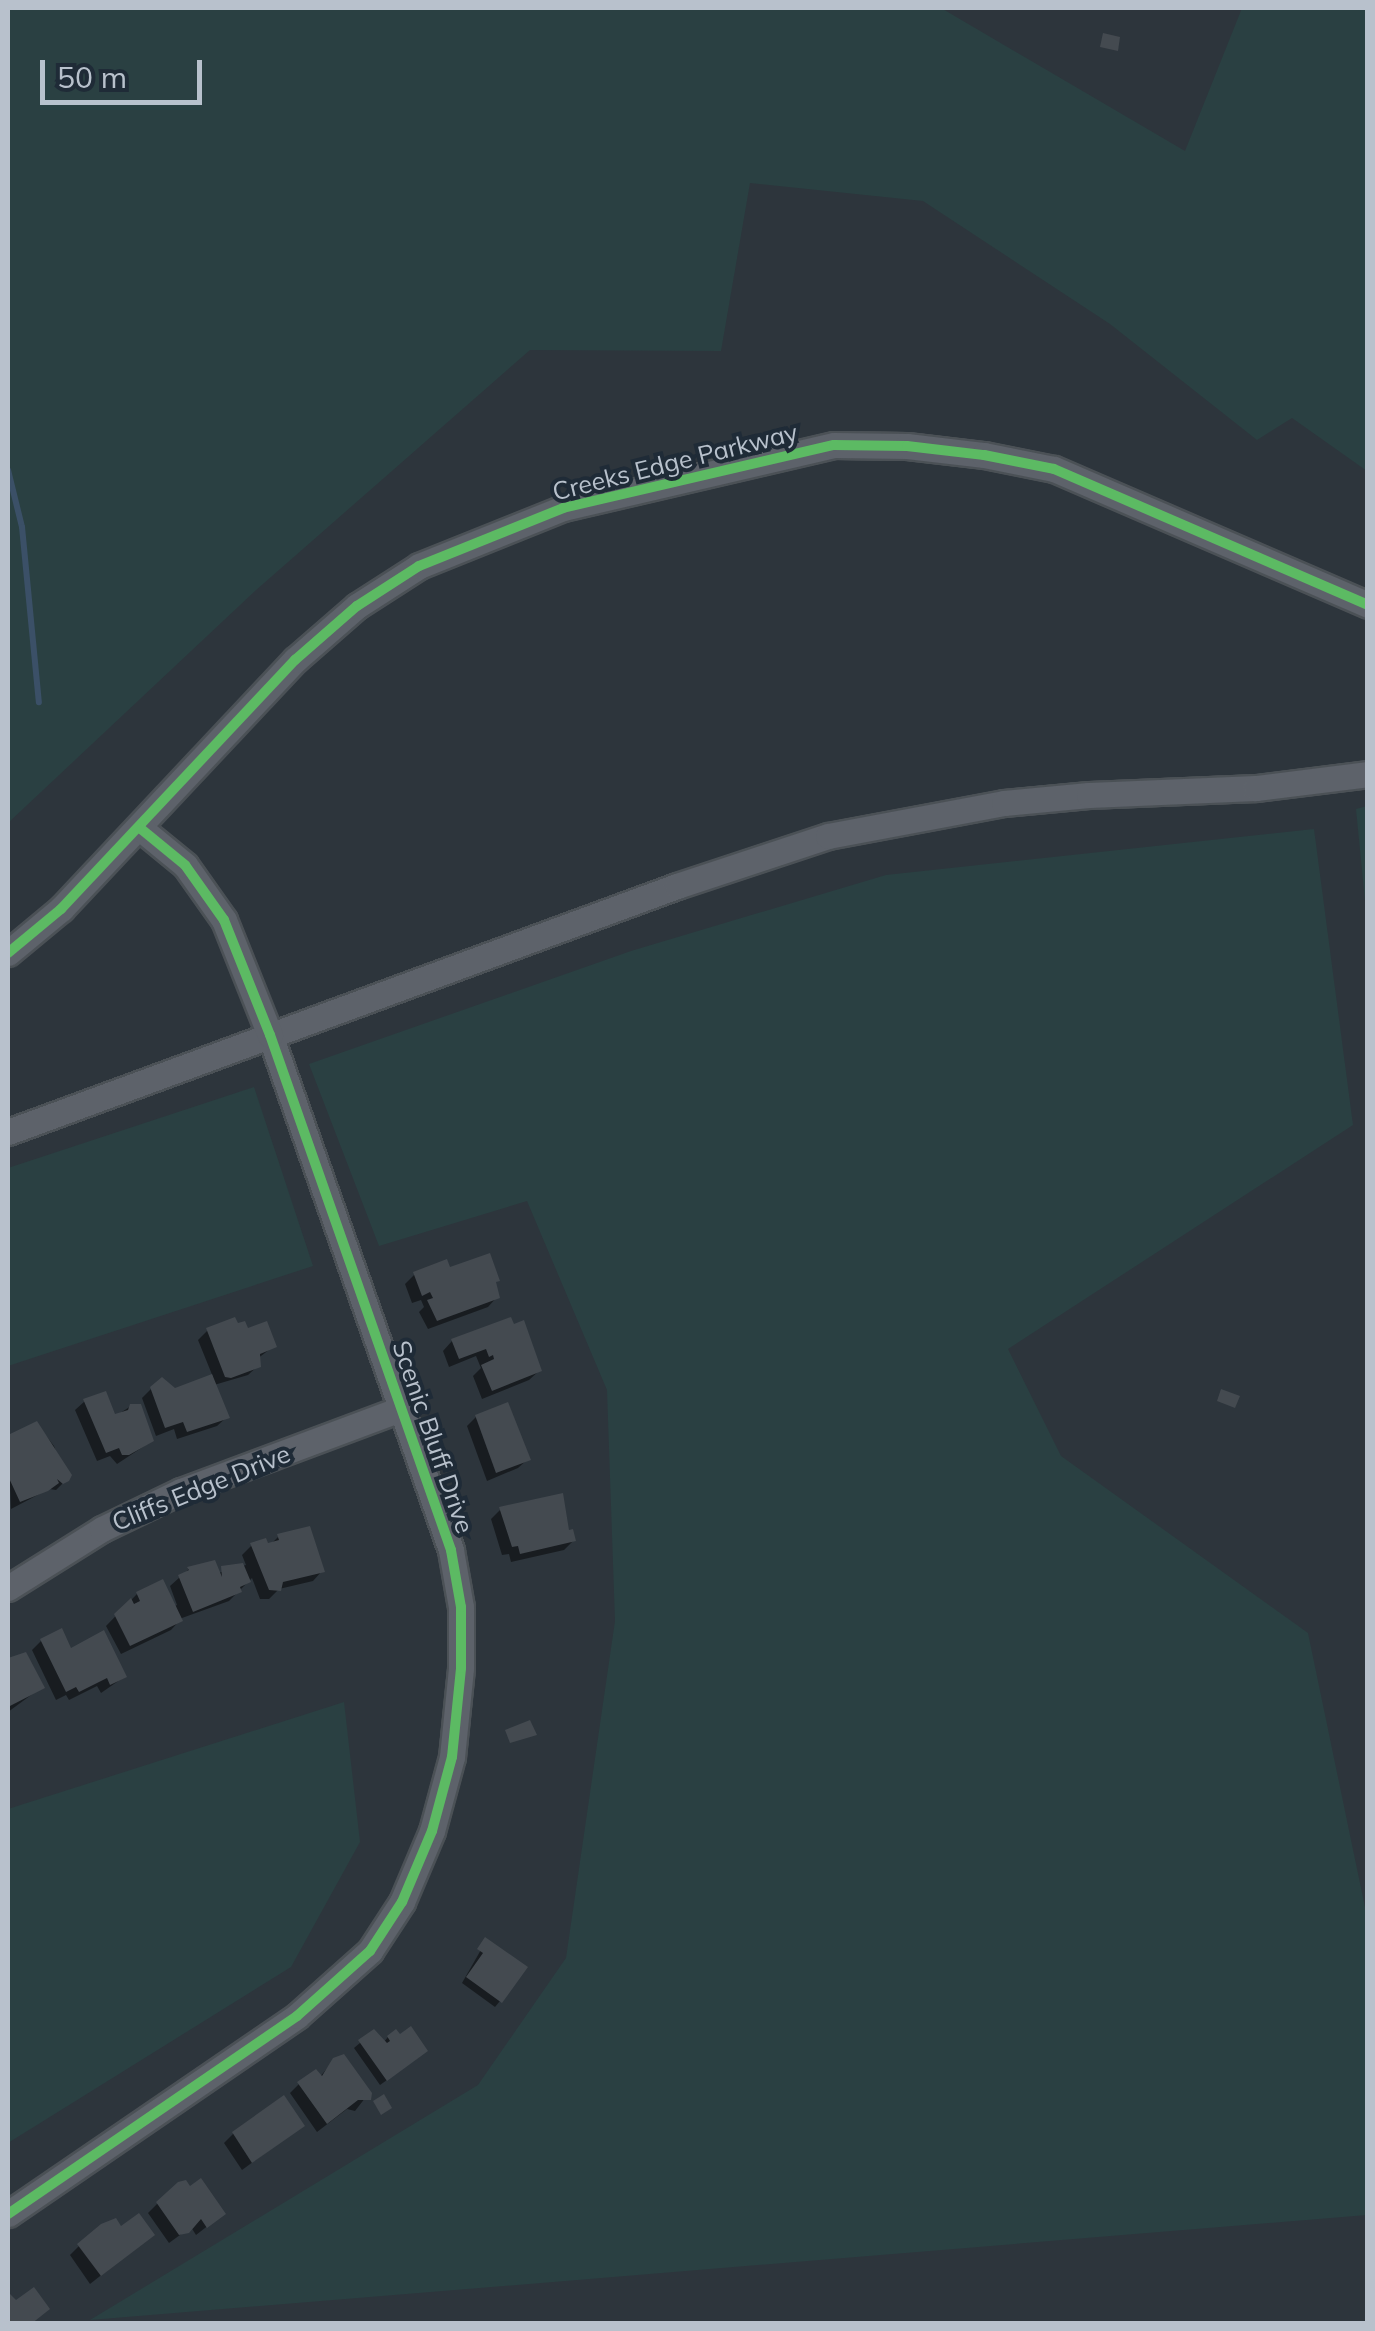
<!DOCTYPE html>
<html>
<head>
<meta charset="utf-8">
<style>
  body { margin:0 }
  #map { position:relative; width:1375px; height:2331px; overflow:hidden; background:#2d353c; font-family:Mulish,sans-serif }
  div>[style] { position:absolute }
  .green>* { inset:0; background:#2a4042 }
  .shadow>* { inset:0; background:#0007 }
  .stream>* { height:6px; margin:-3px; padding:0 3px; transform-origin:3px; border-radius:3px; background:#3b5067 }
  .building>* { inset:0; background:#444a50 }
  .roads { filter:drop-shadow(2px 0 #4b5156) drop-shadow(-2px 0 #4b5156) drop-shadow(0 2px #4b5156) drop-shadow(0 -2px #4b5156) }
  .minor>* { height:25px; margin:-12.5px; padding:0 12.5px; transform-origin:12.5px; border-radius:12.5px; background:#5d626a }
  .cycleway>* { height:10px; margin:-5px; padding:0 5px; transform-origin:5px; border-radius:5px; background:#5cba63 }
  span { translate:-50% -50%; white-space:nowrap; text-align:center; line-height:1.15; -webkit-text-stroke:8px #1f2b37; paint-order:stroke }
  .street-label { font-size:25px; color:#b8c1cc }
  .frame { position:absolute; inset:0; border:10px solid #b8c1cc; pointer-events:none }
  .scale { position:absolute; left:40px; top:60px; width:162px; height:45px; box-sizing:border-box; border:5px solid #b8c1cc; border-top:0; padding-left:12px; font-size:30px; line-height:35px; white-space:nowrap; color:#b8c1cc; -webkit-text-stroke:8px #1f2b37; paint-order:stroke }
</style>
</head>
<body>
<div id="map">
  <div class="green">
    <div style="clip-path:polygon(8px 8px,941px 8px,1185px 151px,1242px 8px,1367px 8px,1367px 471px,1292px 418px,1257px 440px,1110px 324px,923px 201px,750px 183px,721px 351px,530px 350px,255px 591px,8px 823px)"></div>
    <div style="clip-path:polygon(1367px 806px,1368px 806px,1367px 921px,1356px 809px)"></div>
    <div style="clip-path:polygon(1314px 829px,1353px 1125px,1008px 1349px,1061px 1456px,1308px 1633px,1367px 1917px,1367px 2215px,90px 2320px,478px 2085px,566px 1958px,615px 1621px,607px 1390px,527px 1201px,379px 1246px,309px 1064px,631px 951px,886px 875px)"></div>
    <div style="clip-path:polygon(254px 1087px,313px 1266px,8px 1366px,8px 1168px)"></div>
    <div style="clip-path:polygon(344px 1702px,360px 1842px,291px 1967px,8px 2143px,8px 1809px)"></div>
  </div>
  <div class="shadow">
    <div style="clip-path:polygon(449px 1270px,494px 1283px,497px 1297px,488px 1307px,428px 1329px,419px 1312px,424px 1307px,421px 1300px,412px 1303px,405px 1284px,415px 1274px)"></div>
    <div style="clip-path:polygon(510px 1320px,539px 1371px,529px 1380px,482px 1399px,473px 1376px,481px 1368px,476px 1356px,449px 1367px,443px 1351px,452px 1341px)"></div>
    <div style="clip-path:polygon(236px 1326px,274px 1346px,257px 1359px,258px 1366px,248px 1375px,214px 1385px,227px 1417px,217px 1426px,177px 1439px,174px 1429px,156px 1436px,142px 1398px,158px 1382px,175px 1390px,213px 1377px,198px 1340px,208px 1330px)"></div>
    <div style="clip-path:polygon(85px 1401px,114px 1417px,131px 1406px,152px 1441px,117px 1464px,110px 1456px,97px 1461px,75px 1410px)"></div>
    <div style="clip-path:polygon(476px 1417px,528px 1459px,518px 1468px,487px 1481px,467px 1426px)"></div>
    <div style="clip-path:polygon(37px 1424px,54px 1446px,66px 1480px,56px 1490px,49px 1489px,11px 1509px,8px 1438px)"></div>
    <div style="clip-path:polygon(501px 1509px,567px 1533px,573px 1541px,564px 1550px,511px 1562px,509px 1554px,502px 1555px,491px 1519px)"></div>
    <div style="clip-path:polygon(279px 1536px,322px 1571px,313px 1581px,279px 1589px,269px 1599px,260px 1599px,252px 1578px,229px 1601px,182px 1618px,171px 1630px,121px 1654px,106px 1626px,137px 1594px,173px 1607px,177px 1605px,170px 1586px,189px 1569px,218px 1573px,246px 1565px,242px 1555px,252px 1545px,267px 1548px)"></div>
    <div style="clip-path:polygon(41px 1641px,70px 1652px,124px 1677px,101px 1693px,97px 1686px,69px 1700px,66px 1695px,56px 1700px,32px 1650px)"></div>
    <div style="clip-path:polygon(25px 1655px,42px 1687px,8px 1712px,8px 1662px)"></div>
    <div style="clip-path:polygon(486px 1941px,500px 2001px,495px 2007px,462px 1983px)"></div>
    <div style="clip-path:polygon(373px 2032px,383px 2043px,388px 2037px,419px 2057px,380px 2085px,354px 2048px)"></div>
    <div style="clip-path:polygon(334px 2060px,369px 2093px,355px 2111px,347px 2109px,317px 2132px,290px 2093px,299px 2084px,319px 2078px)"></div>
    <div style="clip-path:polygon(302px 2126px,242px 2170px,224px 2143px,233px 2134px)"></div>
    <div style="clip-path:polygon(157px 2204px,223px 2214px,196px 2235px,191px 2227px,169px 2243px,148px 2213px)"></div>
    <div style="clip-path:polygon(121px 2229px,152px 2235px,90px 2284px,70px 2255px,79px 2246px)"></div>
  </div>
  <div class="stream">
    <div style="left:8px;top:470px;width:59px;rotate:76.2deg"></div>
    <div style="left:22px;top:527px;width:176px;rotate:84.5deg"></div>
  </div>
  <div class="building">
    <div style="clip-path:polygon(1103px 33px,1120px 37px,1118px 51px,1100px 47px)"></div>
    <div style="clip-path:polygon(490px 1253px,500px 1281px,496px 1282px,500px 1298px,437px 1321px,427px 1300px,433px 1298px,430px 1292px,422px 1296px,413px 1272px,447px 1259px,450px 1267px)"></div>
    <div style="clip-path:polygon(235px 1317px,238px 1323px,245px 1321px,248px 1328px,267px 1321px,277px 1347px,260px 1354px,261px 1367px,231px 1378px,225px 1377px,206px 1328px)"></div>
    <div style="clip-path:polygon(511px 1317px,514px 1324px,524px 1320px,542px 1371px,492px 1391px,481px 1365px,494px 1359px,493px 1355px,489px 1357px,486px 1349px,459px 1359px,451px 1339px)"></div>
    <div style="clip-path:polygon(212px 1374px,230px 1418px,187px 1432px,183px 1422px,165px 1428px,150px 1387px,162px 1377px,175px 1388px)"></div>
    <div style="clip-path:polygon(1221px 1389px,1240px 1396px,1235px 1408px,1217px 1401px)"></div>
    <div style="clip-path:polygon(106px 1391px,115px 1414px,128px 1410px,130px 1404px,141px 1404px,154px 1441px,129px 1455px,122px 1455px,119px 1448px,106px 1453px,83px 1399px)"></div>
    <div style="clip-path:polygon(508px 1402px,531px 1460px,496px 1473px,475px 1415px)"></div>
    <div style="clip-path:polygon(37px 1421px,72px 1475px,69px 1481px,63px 1484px,57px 1479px,59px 1483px,48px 1491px,20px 1502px,8px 1476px,8px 1435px)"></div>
    <div style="clip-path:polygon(563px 1493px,569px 1530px,573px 1529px,576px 1541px,520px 1554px,518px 1546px,512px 1547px,499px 1507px)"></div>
    <div style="clip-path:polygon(310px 1526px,325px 1572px,283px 1582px,281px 1591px,269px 1590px,250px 1543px,266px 1538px,268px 1543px,279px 1540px,277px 1534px)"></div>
    <div style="clip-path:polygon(215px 1560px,222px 1577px,221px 1566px,243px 1563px,251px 1582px,240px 1587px,242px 1592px,193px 1612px,178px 1575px,189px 1570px,187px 1567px)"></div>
    <div style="clip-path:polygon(163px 1579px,183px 1621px,130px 1646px,114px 1614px,131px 1598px,134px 1604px,140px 1601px,136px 1592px)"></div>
    <div style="clip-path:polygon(62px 1628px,71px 1648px,104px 1630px,127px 1677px,110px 1685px,107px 1678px,79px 1692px,76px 1687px,66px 1692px,40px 1639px)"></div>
    <div style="clip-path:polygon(26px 1652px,45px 1688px,8px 1707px,8px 1658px)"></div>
    <div style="clip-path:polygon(530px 1720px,537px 1735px,510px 1743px,505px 1730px)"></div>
    <div style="clip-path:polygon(485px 1937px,528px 1967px,502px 2003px,466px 1977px,483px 1953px,477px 1949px)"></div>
    <div style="clip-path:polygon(411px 2026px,428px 2051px,387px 2081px,358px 2040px,374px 2029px,387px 2043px,390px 2041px,387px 2036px,396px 2029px,400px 2034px)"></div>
    <div style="clip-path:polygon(344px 2054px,372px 2093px,371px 2100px,358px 2100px,327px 2124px,297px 2082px,316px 2069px,322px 2076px,333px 2058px)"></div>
    <div style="clip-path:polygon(384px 2094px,392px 2108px,381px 2115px,373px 2101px)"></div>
    <div style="clip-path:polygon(284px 2095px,305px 2126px,252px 2163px,232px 2132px)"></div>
    <div style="clip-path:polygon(201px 2178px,226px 2214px,207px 2228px,201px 2219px,189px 2233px,179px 2235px,156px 2202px,178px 2182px,186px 2180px,190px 2186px)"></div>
    <div style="clip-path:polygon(139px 2213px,155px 2235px,101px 2276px,77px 2244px,101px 2224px,116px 2218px,121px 2226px)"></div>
    <div style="clip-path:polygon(34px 2287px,50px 2309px,31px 2324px,8px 2324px,8px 2292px,16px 2300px)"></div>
  </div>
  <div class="roads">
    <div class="minor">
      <div style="left:8px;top:953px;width:69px;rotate:-39.7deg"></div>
      <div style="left:61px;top:909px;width:342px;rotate:-46.8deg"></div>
      <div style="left:295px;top:660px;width:82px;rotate:-41.1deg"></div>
      <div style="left:357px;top:606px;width:74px;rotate:-32.8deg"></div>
      <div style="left:419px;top:566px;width:155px;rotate:-21.9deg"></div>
      <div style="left:563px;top:508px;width:278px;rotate:-13.1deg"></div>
      <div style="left:834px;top:445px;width:73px;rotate:0.8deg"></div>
      <div style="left:907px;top:446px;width:78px;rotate:6.7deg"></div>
      <div style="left:984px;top:455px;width:71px;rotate:11.3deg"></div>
      <div style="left:1054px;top:469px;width:342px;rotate:23.4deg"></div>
      <div style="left:8px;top:1132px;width:713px;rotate:-20.19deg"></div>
      <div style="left:677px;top:886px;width:159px;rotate:-18.3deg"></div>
      <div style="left:828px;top:836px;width:179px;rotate:-10.6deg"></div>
      <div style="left:1004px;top:803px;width:85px;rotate:-5.4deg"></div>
      <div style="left:1089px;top:795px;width:167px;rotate:-2.4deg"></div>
      <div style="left:1256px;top:788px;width:113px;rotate:-7.1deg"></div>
      <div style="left:8px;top:1588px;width:111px;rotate:-32.1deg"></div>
      <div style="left:102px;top:1529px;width:88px;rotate:-25.7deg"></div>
      <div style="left:181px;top:1491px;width:237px;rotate:-20.5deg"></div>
      <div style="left:8px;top:2214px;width:350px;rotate:-34.4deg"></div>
      <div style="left:297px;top:2016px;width:98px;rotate:-41.7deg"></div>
      <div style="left:370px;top:1951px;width:59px;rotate:-56.9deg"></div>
      <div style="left:402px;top:1902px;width:77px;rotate:-67.1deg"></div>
      <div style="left:432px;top:1831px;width:77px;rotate:-74.9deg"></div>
      <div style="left:452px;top:1757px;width:89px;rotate:-84.2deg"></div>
      <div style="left:461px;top:1668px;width:61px;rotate:-90deg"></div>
      <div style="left:461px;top:1607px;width:58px;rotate:-100deg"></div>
      <div style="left:451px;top:1550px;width:546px;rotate:-109.36deg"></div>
      <div style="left:270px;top:1035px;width:124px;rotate:-111.8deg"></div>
      <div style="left:224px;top:920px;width:67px;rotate:-125.3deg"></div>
      <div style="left:185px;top:865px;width:57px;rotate:-140.7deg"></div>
    </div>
  </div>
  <div class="cycleway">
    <div style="left:8px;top:953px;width:69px;rotate:-39.7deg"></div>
    <div style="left:61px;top:909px;width:342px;rotate:-46.8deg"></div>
    <div style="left:295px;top:660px;width:82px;rotate:-41.1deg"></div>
    <div style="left:357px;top:606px;width:74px;rotate:-32.8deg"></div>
    <div style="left:419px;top:566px;width:155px;rotate:-21.9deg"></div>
    <div style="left:563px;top:508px;width:278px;rotate:-13.1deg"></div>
    <div style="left:834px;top:445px;width:73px;rotate:0.8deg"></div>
    <div style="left:907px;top:446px;width:78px;rotate:6.7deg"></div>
    <div style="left:984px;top:455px;width:71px;rotate:11.3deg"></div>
    <div style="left:1054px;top:469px;width:342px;rotate:23.4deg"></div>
    <div style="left:8px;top:2214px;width:350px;rotate:-34.4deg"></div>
    <div style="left:297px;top:2016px;width:98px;rotate:-41.7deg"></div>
    <div style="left:370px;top:1951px;width:59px;rotate:-56.9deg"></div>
    <div style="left:402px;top:1902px;width:77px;rotate:-67.1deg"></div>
    <div style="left:432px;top:1831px;width:77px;rotate:-74.9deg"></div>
    <div style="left:452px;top:1757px;width:89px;rotate:-84.2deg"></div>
    <div style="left:461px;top:1668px;width:61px;rotate:-90deg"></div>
    <div style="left:461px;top:1607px;width:58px;rotate:-100deg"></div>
    <div style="left:451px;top:1550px;width:546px;rotate:-109.36deg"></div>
    <div style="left:270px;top:1035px;width:124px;rotate:-111.8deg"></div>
    <div style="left:224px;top:920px;width:67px;rotate:-125.3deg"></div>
    <div style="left:185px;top:865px;width:57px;rotate:-140.7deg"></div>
  </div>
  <div class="street-label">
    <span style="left:675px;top:462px;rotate:-14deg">Creeks Edge Parkway</span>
    <span style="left:433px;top:1437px;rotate:71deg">Scenic Bluff Drive</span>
    <span style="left:201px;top:1488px;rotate:-22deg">Cliffs Edge Drive</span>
  </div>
  <div class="frame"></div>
  <div class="scale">50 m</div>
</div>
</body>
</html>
